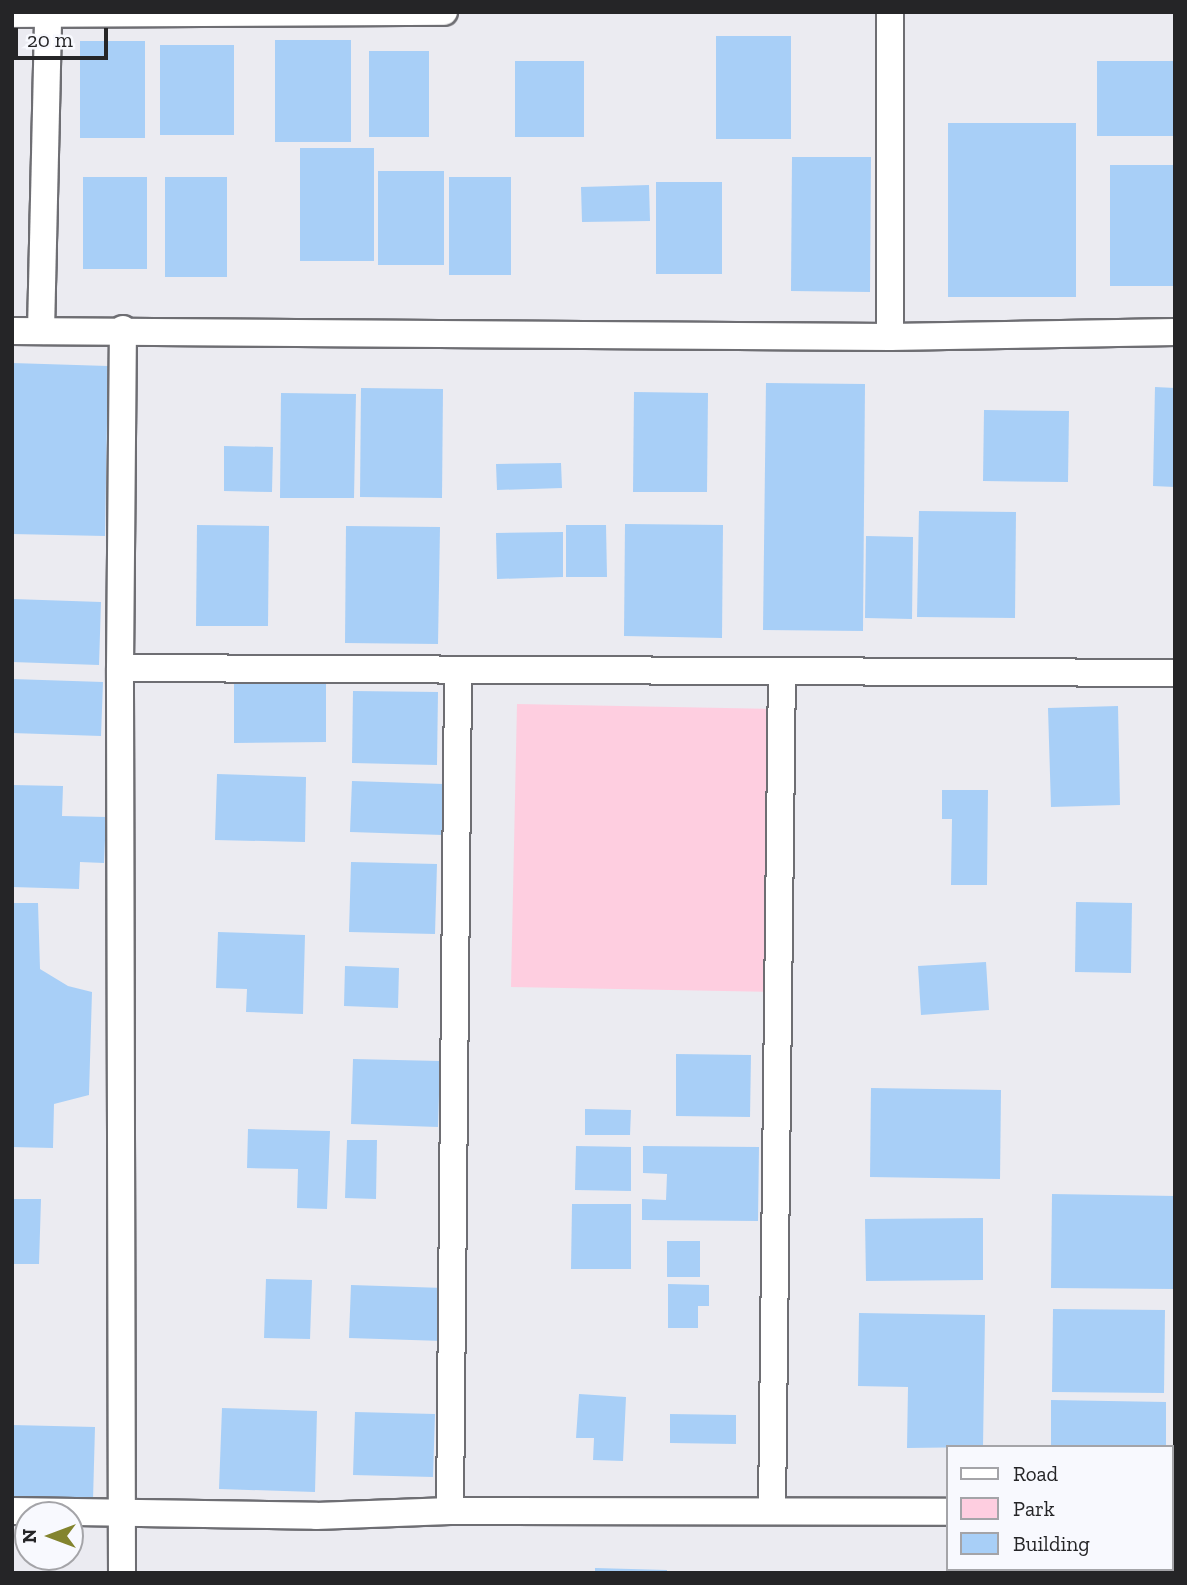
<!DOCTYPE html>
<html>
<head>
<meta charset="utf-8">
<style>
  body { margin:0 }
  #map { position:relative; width:1187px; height:1585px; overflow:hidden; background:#ebebf1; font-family:"Zilla Slab",serif }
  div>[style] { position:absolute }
  .green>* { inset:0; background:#fecee0 }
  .building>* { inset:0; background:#a8cff7 }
  .roads { filter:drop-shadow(2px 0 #6e6e73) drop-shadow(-2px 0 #6e6e73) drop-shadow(0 2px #6e6e73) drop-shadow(0 -2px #6e6e73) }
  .street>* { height:26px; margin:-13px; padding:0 13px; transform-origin:13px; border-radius:13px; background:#fff }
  span { translate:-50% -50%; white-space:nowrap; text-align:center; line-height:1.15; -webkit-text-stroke:5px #f8f9fe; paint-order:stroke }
  .frame { position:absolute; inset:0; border:14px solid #252527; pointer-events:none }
  .legend { position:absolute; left:946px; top:1445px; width:228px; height:126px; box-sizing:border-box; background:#f8f9fe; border:2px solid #a4a4a8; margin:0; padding:9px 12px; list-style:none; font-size:21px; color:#252527 }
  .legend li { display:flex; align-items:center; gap:14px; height:35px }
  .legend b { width:35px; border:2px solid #a4a4a8 }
  .north { position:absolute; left:14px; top:1501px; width:70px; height:70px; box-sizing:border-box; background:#f8f9fe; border:2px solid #a4a4a8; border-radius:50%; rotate:270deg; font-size:19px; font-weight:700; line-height:28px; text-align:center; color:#252527 }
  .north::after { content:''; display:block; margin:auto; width:24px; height:32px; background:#83842e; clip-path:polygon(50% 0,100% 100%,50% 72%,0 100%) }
  .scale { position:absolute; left:14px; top:28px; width:94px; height:32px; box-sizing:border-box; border:4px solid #252527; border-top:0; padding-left:9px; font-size:21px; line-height:24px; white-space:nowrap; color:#252527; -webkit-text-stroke:5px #f8f9fe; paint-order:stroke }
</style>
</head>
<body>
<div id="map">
  <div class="green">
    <div style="clip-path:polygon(517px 704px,777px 709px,771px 992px,511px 987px)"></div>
  </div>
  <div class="building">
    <div style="clip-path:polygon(716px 36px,791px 36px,791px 139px,716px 139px)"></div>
    <div style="clip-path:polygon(275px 40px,351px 40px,351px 142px,275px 142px)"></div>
    <div style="clip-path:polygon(80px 41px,145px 41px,145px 138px,80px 138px)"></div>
    <div style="clip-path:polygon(160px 45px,234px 45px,234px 135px,160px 135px)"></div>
    <div style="clip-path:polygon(369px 51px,429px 51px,429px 137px,369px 137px)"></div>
    <div style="clip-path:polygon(515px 61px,584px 61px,584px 137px,515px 137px)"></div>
    <div style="clip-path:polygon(1097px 61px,1175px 61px,1175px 136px,1097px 136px)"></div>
    <div style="clip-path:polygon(948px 123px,1076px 123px,1076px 297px,948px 297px)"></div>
    <div style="clip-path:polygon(300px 148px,374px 148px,374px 261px,300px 261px)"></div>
    <div style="clip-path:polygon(792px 157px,871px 157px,870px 292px,791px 291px)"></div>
    <div style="clip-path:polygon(1110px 165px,1175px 165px,1175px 286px,1110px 286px)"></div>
    <div style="clip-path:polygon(378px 171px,444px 171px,444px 265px,378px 265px)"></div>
    <div style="clip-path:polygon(83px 177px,147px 177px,147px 269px,83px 269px)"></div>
    <div style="clip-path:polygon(165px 177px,227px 177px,227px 277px,165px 277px)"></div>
    <div style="clip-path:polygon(449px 177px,511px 177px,511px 275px,449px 275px)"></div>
    <div style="clip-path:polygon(656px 182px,722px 182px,722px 274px,656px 274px)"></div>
    <div style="clip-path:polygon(649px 185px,650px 221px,582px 222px,581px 187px)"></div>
    <div style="clip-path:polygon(12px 363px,108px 366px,105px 536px,12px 534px)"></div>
    <div style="clip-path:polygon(766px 383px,865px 384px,863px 631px,763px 630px)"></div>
    <div style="clip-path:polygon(1155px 387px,1175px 388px,1175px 487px,1153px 486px)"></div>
    <div style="clip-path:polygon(361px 388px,443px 389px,442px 498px,360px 497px)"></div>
    <div style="clip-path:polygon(634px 392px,708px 393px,707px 492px,633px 492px)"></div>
    <div style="clip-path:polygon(281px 393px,356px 394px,354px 498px,280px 498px)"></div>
    <div style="clip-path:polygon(984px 410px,1069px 411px,1068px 482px,983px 481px)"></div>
    <div style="clip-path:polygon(224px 446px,273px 447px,272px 492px,224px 491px)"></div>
    <div style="clip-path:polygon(561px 463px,562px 488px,497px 490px,496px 464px)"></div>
    <div style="clip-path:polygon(919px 511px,1016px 512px,1015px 618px,917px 617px)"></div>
    <div style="clip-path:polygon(625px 524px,723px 525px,722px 638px,624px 636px)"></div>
    <div style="clip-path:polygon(197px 525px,269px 526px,268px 626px,196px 626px)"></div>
    <div style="clip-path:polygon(566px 525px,606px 525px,607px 577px,566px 577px)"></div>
    <div style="clip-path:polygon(346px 526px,440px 527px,438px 644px,345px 643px)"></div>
    <div style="clip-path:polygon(563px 532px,563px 577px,497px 579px,496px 533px)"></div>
    <div style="clip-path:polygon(866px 536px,913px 537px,912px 619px,865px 618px)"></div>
    <div style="clip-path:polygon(13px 599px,101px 602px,99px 665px,12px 662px)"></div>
    <div style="clip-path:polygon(326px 676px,326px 742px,234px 743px,234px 677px)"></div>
    <div style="clip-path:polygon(12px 679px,103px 682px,101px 736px,12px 733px)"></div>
    <div style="clip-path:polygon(353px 691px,438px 692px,437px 765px,352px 763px)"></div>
    <div style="clip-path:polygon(1118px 706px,1120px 805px,1051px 807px,1048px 708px)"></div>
    <div style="clip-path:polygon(217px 774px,306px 777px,305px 842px,215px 840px)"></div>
    <div style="clip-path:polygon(352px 781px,444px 784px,443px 835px,350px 832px)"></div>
    <div style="clip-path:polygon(12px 785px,63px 786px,62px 816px,106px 817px,104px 863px,80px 862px,79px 889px,12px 887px)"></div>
    <div style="clip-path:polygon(942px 790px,988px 790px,987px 885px,951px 885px,952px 819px,942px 819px)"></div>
    <div style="clip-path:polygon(351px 862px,437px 864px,435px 934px,349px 932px)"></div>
    <div style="clip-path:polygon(1076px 902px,1132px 903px,1131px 973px,1075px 972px)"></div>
    <div style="clip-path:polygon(12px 903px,38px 903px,40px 969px,68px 986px,92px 992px,89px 1095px,54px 1104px,53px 1148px,12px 1147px)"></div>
    <div style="clip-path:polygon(218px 932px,305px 935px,303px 1014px,246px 1012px,247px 989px,216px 988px)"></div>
    <div style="clip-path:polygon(986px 962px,989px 1010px,921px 1015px,918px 966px)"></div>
    <div style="clip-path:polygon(345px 966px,399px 968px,398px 1008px,344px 1006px)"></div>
    <div style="clip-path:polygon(676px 1054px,751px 1055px,750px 1117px,676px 1116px)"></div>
    <div style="clip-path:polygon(353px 1059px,440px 1061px,438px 1127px,351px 1124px)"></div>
    <div style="clip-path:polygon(871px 1088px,1001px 1090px,1000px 1179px,870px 1177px)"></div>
    <div style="clip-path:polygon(585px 1109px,631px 1110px,630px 1135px,585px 1135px)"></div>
    <div style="clip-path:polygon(248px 1129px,330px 1131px,327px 1209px,297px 1208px,298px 1169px,247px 1168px)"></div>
    <div style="clip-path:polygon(347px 1140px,377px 1140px,376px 1199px,345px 1198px)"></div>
    <div style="clip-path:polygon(576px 1146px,631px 1147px,631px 1191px,575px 1190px)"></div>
    <div style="clip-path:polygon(643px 1146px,759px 1147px,758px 1221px,642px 1220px,642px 1199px,666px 1200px,667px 1174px,643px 1173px)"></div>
    <div style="clip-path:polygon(1052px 1194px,1175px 1196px,1175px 1289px,1051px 1288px)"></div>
    <div style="clip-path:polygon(12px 1199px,41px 1199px,39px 1264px,12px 1264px)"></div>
    <div style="clip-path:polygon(572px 1204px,631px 1204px,631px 1269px,571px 1269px)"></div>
    <div style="clip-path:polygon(983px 1218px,983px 1280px,866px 1281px,865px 1219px)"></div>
    <div style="clip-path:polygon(667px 1241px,700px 1241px,700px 1277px,667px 1277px)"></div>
    <div style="clip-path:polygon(266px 1279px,312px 1280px,310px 1339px,264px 1338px)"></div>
    <div style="clip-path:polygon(668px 1284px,709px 1285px,709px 1306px,698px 1306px,698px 1328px,668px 1328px)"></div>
    <div style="clip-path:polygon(351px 1285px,444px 1288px,443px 1341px,349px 1338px)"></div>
    <div style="clip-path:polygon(1053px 1309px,1165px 1310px,1164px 1393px,1052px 1392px)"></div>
    <div style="clip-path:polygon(859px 1313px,985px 1315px,983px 1447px,907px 1448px,908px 1387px,858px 1386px)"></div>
    <div style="clip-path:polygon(579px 1394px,626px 1397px,623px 1461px,593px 1460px,594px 1438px,576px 1438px)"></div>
    <div style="clip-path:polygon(1051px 1400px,1166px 1402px,1166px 1447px,1051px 1447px)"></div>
    <div style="clip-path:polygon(222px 1408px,317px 1411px,315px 1492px,219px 1489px)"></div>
    <div style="clip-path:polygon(355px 1412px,435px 1414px,433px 1477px,353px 1475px)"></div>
    <div style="clip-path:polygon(670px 1414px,736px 1415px,736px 1444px,670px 1443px)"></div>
    <div style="clip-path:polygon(12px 1425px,95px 1427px,93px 1500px,12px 1497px)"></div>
    <div style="clip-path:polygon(595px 1568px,667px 1570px,667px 1573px,595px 1573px)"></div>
  </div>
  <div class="roads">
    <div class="street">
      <div style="left:890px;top:12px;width:325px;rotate:90deg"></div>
      <div style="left:12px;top:14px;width:432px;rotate:-0.3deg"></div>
      <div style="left:12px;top:331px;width:878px;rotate:0.39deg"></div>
      <div style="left:890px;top:337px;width:285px;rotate:-1deg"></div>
      <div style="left:41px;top:331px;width:319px;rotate:-88.7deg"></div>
      <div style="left:120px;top:668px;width:1055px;rotate:0.27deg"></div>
      <div style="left:772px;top:1510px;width:838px;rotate:-89.32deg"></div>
      <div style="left:12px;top:1511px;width:304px;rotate:0.9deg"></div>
      <div style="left:316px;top:1516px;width:134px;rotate:-2.1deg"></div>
      <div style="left:450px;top:1511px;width:497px;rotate:0.1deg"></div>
      <div style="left:450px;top:1511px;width:840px;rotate:-89.45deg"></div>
      <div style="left:1171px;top:1513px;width:4px;rotate:14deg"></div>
      <div style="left:122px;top:1573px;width:905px;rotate:-90.13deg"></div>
      <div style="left:120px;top:668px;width:339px;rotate:-89.5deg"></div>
    </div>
  </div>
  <div class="frame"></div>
  <ul class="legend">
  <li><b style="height:9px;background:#fff"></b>Road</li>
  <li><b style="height:19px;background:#fecee0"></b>Park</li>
  <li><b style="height:19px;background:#a8cff7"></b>Building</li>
  </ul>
  <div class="north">N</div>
  <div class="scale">20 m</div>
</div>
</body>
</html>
